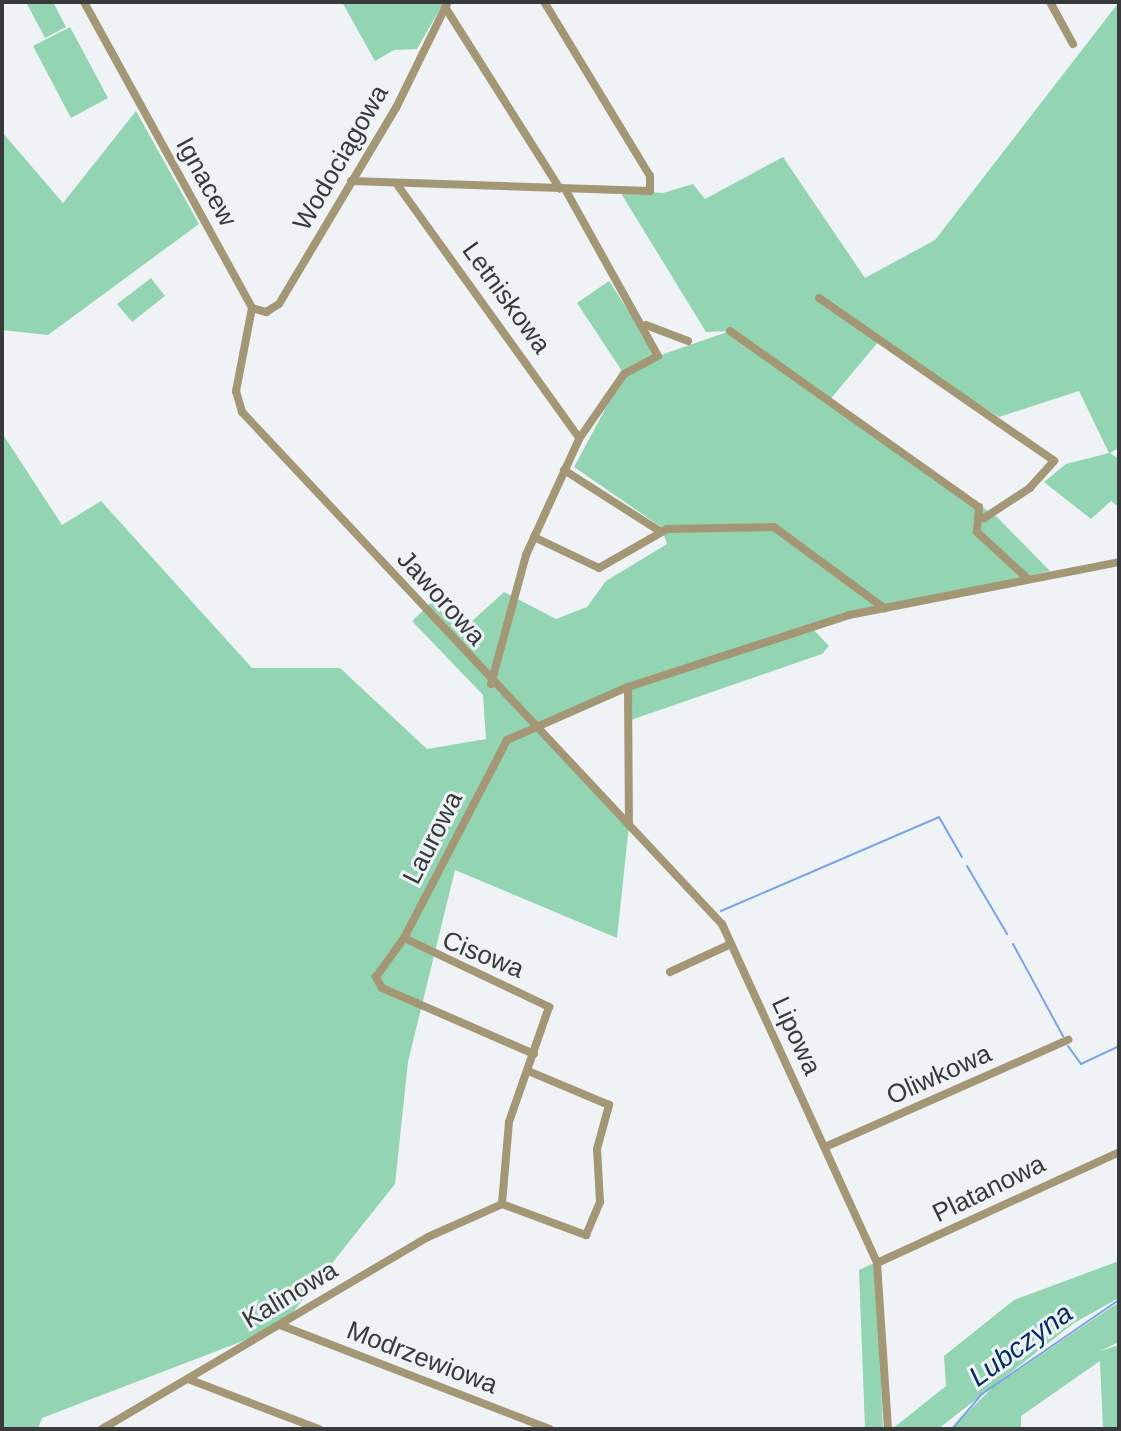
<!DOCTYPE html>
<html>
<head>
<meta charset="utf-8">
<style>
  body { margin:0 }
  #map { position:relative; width:1121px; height:1431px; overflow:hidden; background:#eff3f6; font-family:Helvetica,sans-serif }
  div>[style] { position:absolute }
  .green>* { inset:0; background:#93d5b3 }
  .stream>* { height:2px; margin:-1px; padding:0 1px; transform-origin:1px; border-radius:1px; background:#79a3e7 }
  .minor>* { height:8px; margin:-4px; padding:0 4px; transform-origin:4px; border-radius:4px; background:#a49776 }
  span { translate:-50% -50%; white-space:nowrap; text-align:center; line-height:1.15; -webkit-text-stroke:6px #eff3f6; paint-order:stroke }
  .street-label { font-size:26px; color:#37393a }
  .water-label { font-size:28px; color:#052c67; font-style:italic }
  .frame { position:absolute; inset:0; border:4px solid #37393a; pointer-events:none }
</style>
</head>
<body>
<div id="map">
  <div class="green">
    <div style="clip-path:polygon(26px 2px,53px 2px,66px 27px,45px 38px)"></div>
    <div style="clip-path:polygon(342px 2px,444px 2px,417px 49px,394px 50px,375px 61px)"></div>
    <div style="clip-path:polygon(1119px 2px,1119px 448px,1110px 453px,1119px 459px,1119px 507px,1111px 501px,1091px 519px,1044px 482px,1066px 464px,1109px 453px,1079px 391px,999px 417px,879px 341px,828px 402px,997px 517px,1050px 571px,811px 627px,829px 646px,822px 654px,628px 721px,628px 688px,533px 727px,629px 825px,617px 938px,455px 870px,408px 1062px,395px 1184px,282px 1326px,42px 1418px,38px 1429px,2px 1429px,2px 433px,62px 525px,101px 501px,252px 668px,340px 668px,427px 749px,486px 739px,483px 695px,412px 621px,432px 602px,460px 632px,504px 592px,556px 619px,587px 607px,606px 581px,667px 544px,661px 527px,574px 467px,624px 374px,577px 303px,609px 281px,658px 356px,730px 331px,706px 332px,619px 190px,663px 193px,693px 184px,705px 199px,783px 157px,865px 278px,935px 240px)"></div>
    <div style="clip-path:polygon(70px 27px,108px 98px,71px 118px,33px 46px)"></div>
    <div style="clip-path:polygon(136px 111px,199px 224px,48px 335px,2px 330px,2px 132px,63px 203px)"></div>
    <div style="clip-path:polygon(151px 278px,165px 296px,132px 322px,117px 304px)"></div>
    <div style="clip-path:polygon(1119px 1261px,1119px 1298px,1074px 1323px,938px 1429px,892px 1429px,946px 1386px,944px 1356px,1014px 1300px)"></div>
    <div style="clip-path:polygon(876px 1262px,883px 1429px,865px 1429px,859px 1270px)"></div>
    <div style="clip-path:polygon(1119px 1302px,1119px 1342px,1100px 1351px,1119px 1345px,1119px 1429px,1103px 1429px,1100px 1361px,1021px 1416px,1021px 1429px,951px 1429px,992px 1388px)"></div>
  </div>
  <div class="stream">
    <div style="left:967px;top:866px;width:79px;rotate:59.5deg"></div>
    <div style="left:721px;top:911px;width:237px;rotate:-23.3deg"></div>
    <div style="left:939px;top:817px;width:46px;rotate:60.1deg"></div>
    <div style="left:1013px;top:944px;width:105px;rotate:61.5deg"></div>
    <div style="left:1068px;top:1046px;width:22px;rotate:54deg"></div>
    <div style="left:1081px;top:1064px;width:42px;rotate:-25.3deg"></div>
    <div style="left:952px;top:1429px;width:46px;rotate:-49.4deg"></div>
    <div style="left:982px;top:1394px;width:166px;rotate:-34.5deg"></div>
  </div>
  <div class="minor">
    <div style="left:84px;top:2px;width:349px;rotate:61.2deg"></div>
    <div style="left:252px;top:308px;width:85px;rotate:100.9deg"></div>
    <div style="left:236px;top:391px;width:22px;rotate:74deg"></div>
    <div style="left:242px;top:412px;width:702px;rotate:46.85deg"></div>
    <div style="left:722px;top:924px;width:373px;rotate:65.4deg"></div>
    <div style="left:877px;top:1263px;width:166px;rotate:86.2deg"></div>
    <div style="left:1050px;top:2px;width:48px;rotate:61.3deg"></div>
    <div style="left:445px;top:7px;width:215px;rotate:57.7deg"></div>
    <div style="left:351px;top:181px;width:299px;rotate:1.9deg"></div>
    <div style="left:650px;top:191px;width:15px;rotate:-90deg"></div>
    <div style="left:650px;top:176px;width:204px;rotate:-121.3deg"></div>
    <div style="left:396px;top:183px;width:314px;rotate:54.3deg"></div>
    <div style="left:819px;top:298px;width:286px;rotate:34.7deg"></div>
    <div style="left:1054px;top:461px;width:36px;rotate:132deg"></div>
    <div style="left:1030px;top:488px;width:55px;rotate:146.9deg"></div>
    <div style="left:252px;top:308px;width:15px;rotate:16deg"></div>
    <div style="left:266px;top:312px;width:15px;rotate:-32deg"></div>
    <div style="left:279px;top:304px;width:228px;rotate:-59.2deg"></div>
    <div style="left:396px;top:108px;width:118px;rotate:-63.9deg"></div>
    <div style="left:646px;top:325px;width:45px;rotate:20.9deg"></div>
    <div style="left:730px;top:331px;width:305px;rotate:35.3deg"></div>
    <div style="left:979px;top:507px;width:25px;rotate:95deg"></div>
    <div style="left:977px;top:532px;width:69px;rotate:42.7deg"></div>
    <div style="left:564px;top:470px;width:115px;rotate:32.6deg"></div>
    <div style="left:534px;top:537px;width:72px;rotate:25.5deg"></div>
    <div style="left:599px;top:568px;width:78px;rotate:-29.8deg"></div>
    <div style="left:667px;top:529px;width:107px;rotate:-1.1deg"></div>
    <div style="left:774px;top:527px;width:137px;rotate:36.4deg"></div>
    <div style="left:491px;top:684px;width:134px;rotate:-74.8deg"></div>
    <div style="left:526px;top:555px;width:128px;rotate:-65.4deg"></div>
    <div style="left:579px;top:439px;width:79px;rotate:-55.3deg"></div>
    <div style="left:624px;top:374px;width:38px;rotate:-28deg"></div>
    <div style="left:658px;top:356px;width:191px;rotate:-119.1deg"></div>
    <div style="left:628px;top:687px;width:138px;rotate:89.6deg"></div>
    <div style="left:404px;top:938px;width:161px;rotate:25.4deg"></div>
    <div style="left:549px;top:1007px;width:122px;rotate:109.2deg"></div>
    <div style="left:509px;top:1122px;width:82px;rotate:94.9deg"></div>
    <div style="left:670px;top:972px;width:67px;rotate:-24.7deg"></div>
    <div style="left:534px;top:1054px;width:166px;rotate:-156.5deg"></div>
    <div style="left:382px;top:988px;width:13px;rotate:-119deg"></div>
    <div style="left:376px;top:977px;width:48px;rotate:-54.3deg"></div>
    <div style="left:404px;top:938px;width:223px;rotate:-62.5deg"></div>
    <div style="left:507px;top:740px;width:132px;rotate:-23.7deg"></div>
    <div style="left:628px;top:687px;width:232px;rotate:-18deg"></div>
    <div style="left:849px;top:615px;width:275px;rotate:-11.1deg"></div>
    <div style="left:825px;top:1147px;width:266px;rotate:-23.8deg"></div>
    <div style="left:502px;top:1204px;width:90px;rotate:20.3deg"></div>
    <div style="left:586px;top:1235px;width:36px;rotate:-67deg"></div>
    <div style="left:600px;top:1202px;width:53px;rotate:-93.2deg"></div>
    <div style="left:597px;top:1149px;width:46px;rotate:-74.7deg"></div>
    <div style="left:609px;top:1105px;width:88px;rotate:-157.2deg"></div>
    <div style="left:877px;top:1263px;width:266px;rotate:-24.6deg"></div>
    <div style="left:280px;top:1325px;width:289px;rotate:21.1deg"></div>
    <div style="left:188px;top:1379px;width:140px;rotate:20.9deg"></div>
    <div style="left:102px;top:1429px;width:378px;rotate:-30.5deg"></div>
    <div style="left:428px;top:1237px;width:81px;rotate:-24deg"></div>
  </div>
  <div class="street-label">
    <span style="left:341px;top:158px;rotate:-60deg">Wodociągowa</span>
    <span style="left:206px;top:182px;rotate:61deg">Ignacew</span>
    <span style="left:506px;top:298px;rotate:54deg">Letniskowa</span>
    <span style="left:441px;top:598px;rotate:48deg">Jaworowa</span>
    <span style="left:433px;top:838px;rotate:-63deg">Laurowa</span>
    <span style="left:483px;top:955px;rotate:22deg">Cisowa</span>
    <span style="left:796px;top:1036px;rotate:65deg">Lipowa</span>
    <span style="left:939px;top:1075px;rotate:-24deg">Oliwkowa</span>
    <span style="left:989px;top:1189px;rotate:-26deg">Platanowa</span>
    <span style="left:290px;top:1295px;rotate:-31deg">Kalinowa</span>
    <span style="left:422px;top:1358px;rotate:21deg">Modrzewiowa</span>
  </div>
  <div class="water-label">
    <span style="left:1021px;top:1345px;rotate:-36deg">Lubczyna</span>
  </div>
  <div class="frame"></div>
</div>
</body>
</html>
